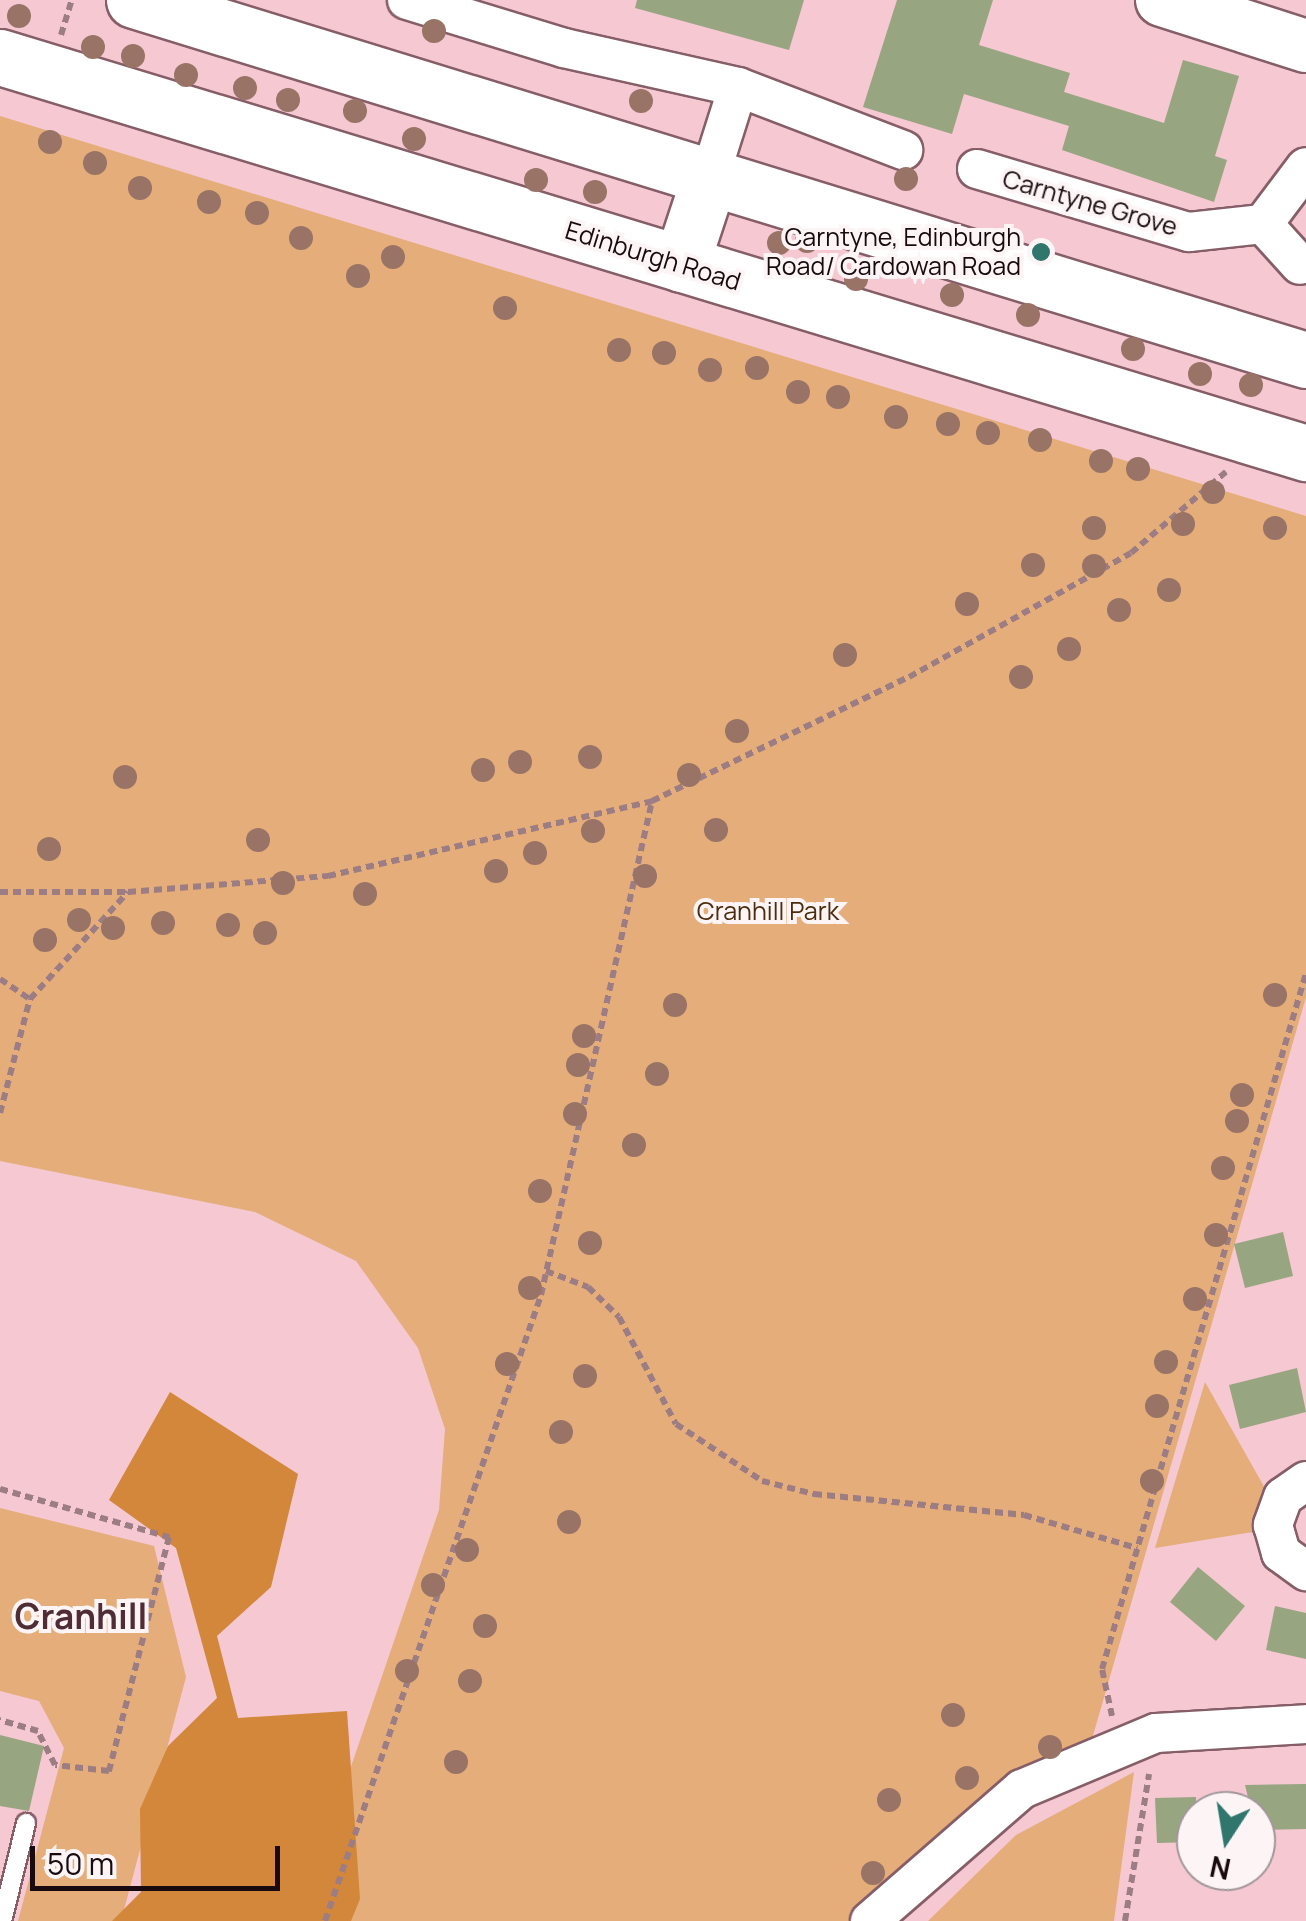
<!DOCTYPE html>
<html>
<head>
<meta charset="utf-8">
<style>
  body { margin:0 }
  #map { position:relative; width:1306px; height:1921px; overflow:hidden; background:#f5c8d2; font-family:Manrope,sans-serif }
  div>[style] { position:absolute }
  .green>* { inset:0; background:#e4ad7a }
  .forest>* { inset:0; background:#d2873a }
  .building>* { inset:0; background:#98a581 }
  .path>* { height:6px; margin-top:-3px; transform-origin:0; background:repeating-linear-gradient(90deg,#9d7d84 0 8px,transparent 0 13px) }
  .roads { filter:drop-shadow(2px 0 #855e67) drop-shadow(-2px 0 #855e67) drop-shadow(0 2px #855e67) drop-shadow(0 -2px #855e67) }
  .lane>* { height:18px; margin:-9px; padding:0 9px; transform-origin:9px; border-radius:9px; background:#fff }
  .street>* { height:38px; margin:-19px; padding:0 19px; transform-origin:19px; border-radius:19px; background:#fff }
  .secondary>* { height:52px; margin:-26px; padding:0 26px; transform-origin:26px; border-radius:26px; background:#fff }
  .primary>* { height:55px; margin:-27.5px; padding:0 27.5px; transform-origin:27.5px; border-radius:27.5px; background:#fff }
  .trees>* { width:24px; height:24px; margin:-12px; border-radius:50%; background:#987366 }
  .dots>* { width:28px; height:28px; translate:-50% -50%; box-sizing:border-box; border:5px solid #fdf4f6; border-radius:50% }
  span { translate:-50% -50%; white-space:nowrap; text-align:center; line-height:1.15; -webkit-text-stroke:8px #fdf4f6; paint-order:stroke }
  .street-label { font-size:25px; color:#180a0e }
  .poi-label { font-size:25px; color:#180a0e }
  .right { translate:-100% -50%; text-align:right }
  .park-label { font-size:25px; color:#4b2d0d }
  .district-label { font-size:35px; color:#502d36; font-weight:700 }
  .north { position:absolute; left:1176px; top:1791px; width:100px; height:100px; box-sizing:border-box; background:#fdf4f6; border:2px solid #a19699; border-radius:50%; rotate:192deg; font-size:28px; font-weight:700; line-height:40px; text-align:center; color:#180a0e }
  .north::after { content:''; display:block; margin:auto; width:35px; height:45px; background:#30766d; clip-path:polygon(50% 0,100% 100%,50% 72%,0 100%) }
  .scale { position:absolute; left:30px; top:1846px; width:250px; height:45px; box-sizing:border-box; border:5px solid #180a0e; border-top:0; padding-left:12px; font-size:30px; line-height:35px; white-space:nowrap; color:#180a0e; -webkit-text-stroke:8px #fdf4f6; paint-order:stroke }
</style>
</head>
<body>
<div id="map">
  <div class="green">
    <div style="clip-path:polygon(0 116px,1306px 516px,1306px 997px,1092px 1739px,1014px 1776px,942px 1833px,868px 1921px,298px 1921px,439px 1510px,445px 1429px,418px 1348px,356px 1261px,255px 1212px,0 1161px)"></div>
    <div style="clip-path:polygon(1205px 1382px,1266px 1490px,1259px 1531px,1155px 1548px)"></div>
    <div style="clip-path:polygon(0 1508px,154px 1546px,186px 1677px,121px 1921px,18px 1921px,64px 1748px,39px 1701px,0 1691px)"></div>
    <div style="clip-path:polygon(1134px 1772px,1114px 1921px,928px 1921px,1016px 1835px)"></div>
  </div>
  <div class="forest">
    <div style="clip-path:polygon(170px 1392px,298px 1474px,271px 1587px,217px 1636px,238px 1718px,347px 1711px,360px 1899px,351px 1921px,112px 1921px,141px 1892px,140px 1809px,168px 1746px,217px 1698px,176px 1548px,109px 1500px)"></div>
  </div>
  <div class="building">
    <div style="clip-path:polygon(637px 0,804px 0,789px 50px,635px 8px)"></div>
    <div style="clip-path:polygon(897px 0,993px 0,979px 45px,1070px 73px,1064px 92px,1164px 123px,1183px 60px,1239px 76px,1215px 156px,1227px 160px,1214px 202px,1062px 150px,1069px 126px,964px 94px,952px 134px,863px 107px)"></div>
    <div style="clip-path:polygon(1283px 1232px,1293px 1276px,1245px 1288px,1234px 1244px)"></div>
    <div style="clip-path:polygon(1297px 1368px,1306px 1412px,1240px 1429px,1229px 1385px)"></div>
    <div style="clip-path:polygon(1198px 1567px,1245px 1606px,1216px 1641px,1170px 1602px)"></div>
    <div style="clip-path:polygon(1275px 1606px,1306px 1613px,1306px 1659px,1266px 1650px)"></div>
    <div style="clip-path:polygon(0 1735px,44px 1746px,29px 1811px,0 1806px)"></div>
    <div style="clip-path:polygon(1306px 1784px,1306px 1829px,1256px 1830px,1245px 1785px)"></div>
    <div style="clip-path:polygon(1196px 1797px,1196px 1842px,1157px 1843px,1155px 1798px)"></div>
  </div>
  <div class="path">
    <div style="left:61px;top:35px;width:37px;rotate:-73deg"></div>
    <div style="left:0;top:892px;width:128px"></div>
    <div style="left:128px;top:892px;width:201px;rotate:-4.6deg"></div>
    <div style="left:328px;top:876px;width:333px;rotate:-13deg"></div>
    <div style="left:0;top:979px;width:36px;rotate:34deg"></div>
    <div style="left:0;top:1113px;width:118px;rotate:-75.3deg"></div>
    <div style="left:30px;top:999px;width:145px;rotate:-47.5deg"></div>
    <div style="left:546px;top:1271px;width:45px;rotate:20.9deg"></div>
    <div style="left:588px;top:1287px;width:43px;rotate:44.1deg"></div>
    <div style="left:619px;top:1317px;width:121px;rotate:62deg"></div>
    <div style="left:676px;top:1424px;width:103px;rotate:33.5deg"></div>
    <div style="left:762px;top:1481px;width:54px;rotate:14deg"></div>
    <div style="left:814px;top:1494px;width:211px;rotate:5.7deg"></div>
    <div style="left:1024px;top:1515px;width:118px;rotate:16.3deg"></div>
    <div style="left:0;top:1489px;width:176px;rotate:15.9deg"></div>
    <div style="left:169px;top:1537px;width:242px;rotate:104.4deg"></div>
    <div style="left:109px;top:1771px;width:54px;rotate:-173.7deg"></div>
    <div style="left:55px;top:1765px;width:38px;rotate:-117deg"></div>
    <div style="left:38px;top:1731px;width:40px;rotate:-164deg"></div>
    <div style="left:1112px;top:1716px;width:48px;rotate:-102deg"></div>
    <div style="left:1102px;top:1669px;width:725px;rotate:-73.66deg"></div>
    <div style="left:325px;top:1921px;width:662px;rotate:-70.96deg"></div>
    <div style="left:541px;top:1295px;width:506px;rotate:-77.34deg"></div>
    <div style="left:652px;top:801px;width:285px;rotate:-25.8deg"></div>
    <div style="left:909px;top:677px;width:254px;rotate:-29.2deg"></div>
    <div style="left:1131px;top:553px;width:125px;rotate:-40.5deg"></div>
    <div style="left:1125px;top:1921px;width:149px;rotate:-80.7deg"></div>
  </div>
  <div class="roads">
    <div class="lane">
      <div style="left:2px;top:1921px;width:101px;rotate:-76.2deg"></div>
    </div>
    <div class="street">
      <div style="left:407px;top:0;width:164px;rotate:17deg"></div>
      <div style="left:564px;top:48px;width:178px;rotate:12.6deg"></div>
      <div style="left:738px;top:87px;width:177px;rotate:20.9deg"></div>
      <div style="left:977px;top:169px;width:221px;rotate:16.6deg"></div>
      <div style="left:1189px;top:232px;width:74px;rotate:-6.2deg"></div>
      <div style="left:1263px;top:224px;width:71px;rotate:-53deg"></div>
      <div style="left:709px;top:179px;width:96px;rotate:-72.5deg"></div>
      <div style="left:1263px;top:224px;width:55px;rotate:47.9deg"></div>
      <div style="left:1306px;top:1481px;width:28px;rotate:145deg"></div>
      <div style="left:1283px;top:1497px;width:30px;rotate:110deg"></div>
      <div style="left:1273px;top:1525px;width:29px;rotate:74deg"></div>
      <div style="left:1281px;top:1553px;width:31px;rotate:36deg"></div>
      <div style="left:870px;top:1921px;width:201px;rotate:-41deg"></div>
      <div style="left:1022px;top:1789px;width:145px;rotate:-22.7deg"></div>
      <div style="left:1156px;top:1733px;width:150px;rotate:-3.4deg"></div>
    </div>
    <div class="secondary">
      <div style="left:1162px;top:0;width:151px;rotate:17.7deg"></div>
    </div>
    <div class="primary">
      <div style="left:134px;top:0;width:1226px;rotate:17.08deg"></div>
      <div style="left:0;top:57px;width:1365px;rotate:16.87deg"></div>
      <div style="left:681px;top:264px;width:89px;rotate:-71.8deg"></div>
    </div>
  </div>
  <div class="trees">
    <div style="left:19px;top:16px"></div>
    <div style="left:434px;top:31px"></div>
    <div style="left:93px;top:47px"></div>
    <div style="left:133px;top:56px"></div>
    <div style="left:186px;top:75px"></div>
    <div style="left:245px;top:88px"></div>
    <div style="left:288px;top:100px"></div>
    <div style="left:641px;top:101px"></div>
    <div style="left:355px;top:111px"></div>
    <div style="left:414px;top:139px"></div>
    <div style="left:50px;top:142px"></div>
    <div style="left:95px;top:163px"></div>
    <div style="left:906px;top:179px"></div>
    <div style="left:536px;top:180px"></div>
    <div style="left:140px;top:188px"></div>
    <div style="left:595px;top:192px"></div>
    <div style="left:209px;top:202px"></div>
    <div style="left:257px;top:213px"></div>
    <div style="left:301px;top:238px"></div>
    <div style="left:807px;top:241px"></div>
    <div style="left:779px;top:243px"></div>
    <div style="left:393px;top:257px"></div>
    <div style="left:358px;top:276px"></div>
    <div style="left:856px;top:279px"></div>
    <div style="left:952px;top:295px"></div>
    <div style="left:505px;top:308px"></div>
    <div style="left:1028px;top:315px"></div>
    <div style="left:1133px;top:349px"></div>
    <div style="left:619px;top:350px"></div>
    <div style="left:664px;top:353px"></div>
    <div style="left:757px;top:368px"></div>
    <div style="left:710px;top:370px"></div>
    <div style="left:1200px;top:374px"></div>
    <div style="left:1251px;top:385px"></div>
    <div style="left:798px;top:392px"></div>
    <div style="left:838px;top:397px"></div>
    <div style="left:896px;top:417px"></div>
    <div style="left:948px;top:424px"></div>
    <div style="left:988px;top:433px"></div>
    <div style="left:1040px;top:440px"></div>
    <div style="left:1101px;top:461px"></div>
    <div style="left:1138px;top:469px"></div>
    <div style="left:1213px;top:492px"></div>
    <div style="left:1183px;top:524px"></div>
    <div style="left:1094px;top:528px"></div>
    <div style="left:1275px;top:528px"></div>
    <div style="left:1033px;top:565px"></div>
    <div style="left:1094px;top:566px"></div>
    <div style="left:1169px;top:590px"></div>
    <div style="left:967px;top:604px"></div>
    <div style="left:1119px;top:610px"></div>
    <div style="left:1069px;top:649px"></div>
    <div style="left:845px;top:655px"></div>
    <div style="left:1021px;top:677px"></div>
    <div style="left:737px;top:731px"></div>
    <div style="left:590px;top:757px"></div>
    <div style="left:520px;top:762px"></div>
    <div style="left:483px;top:770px"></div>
    <div style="left:689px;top:775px"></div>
    <div style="left:125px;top:777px"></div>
    <div style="left:716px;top:830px"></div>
    <div style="left:593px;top:831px"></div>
    <div style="left:258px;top:840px"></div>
    <div style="left:49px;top:849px"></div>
    <div style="left:535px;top:853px"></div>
    <div style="left:496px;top:871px"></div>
    <div style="left:645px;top:876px"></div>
    <div style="left:283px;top:883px"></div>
    <div style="left:365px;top:894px"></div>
    <div style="left:79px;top:920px"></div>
    <div style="left:163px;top:923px"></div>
    <div style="left:228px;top:925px"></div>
    <div style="left:113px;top:928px"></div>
    <div style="left:265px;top:933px"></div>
    <div style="left:45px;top:940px"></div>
    <div style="left:1275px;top:995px"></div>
    <div style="left:675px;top:1005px"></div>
    <div style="left:584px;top:1036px"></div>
    <div style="left:578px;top:1065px"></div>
    <div style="left:657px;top:1074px"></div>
    <div style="left:1242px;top:1095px"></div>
    <div style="left:575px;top:1114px"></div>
    <div style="left:1237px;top:1121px"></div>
    <div style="left:634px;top:1145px"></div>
    <div style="left:1223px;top:1168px"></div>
    <div style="left:540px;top:1191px"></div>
    <div style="left:1216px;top:1235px"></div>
    <div style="left:590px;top:1243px"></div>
    <div style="left:530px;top:1288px"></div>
    <div style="left:1195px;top:1299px"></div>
    <div style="left:1166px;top:1362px"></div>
    <div style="left:507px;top:1364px"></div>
    <div style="left:585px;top:1376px"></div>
    <div style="left:1157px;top:1406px"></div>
    <div style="left:561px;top:1432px"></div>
    <div style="left:1152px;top:1481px"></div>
    <div style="left:569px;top:1522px"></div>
    <div style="left:467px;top:1550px"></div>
    <div style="left:433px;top:1585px"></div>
    <div style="left:485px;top:1626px"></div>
    <div style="left:407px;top:1671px"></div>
    <div style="left:470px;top:1681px"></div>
    <div style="left:953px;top:1715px"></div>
    <div style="left:1050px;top:1747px"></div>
    <div style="left:456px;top:1762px"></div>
    <div style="left:967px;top:1778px"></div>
    <div style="left:889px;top:1800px"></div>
    <div style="left:873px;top:1873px"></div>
  </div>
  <div class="dots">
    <div style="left:1041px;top:252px;background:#30766d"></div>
  </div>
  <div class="street-label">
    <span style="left:1090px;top:203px;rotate:16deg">Carntyne Grove</span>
    <span style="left:653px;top:256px;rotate:17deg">Edinburgh Road</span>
  </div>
  <div class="poi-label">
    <span class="right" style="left:1021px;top:252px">Carntyne, Edinburgh<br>Road/ Cardowan Road</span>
  </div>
  <div class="park-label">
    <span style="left:768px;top:911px">Cranhill Park</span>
  </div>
  <div class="district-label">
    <span style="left:81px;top:1616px">Cranhill</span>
  </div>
  <div class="north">N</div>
  <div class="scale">50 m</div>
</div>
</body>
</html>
